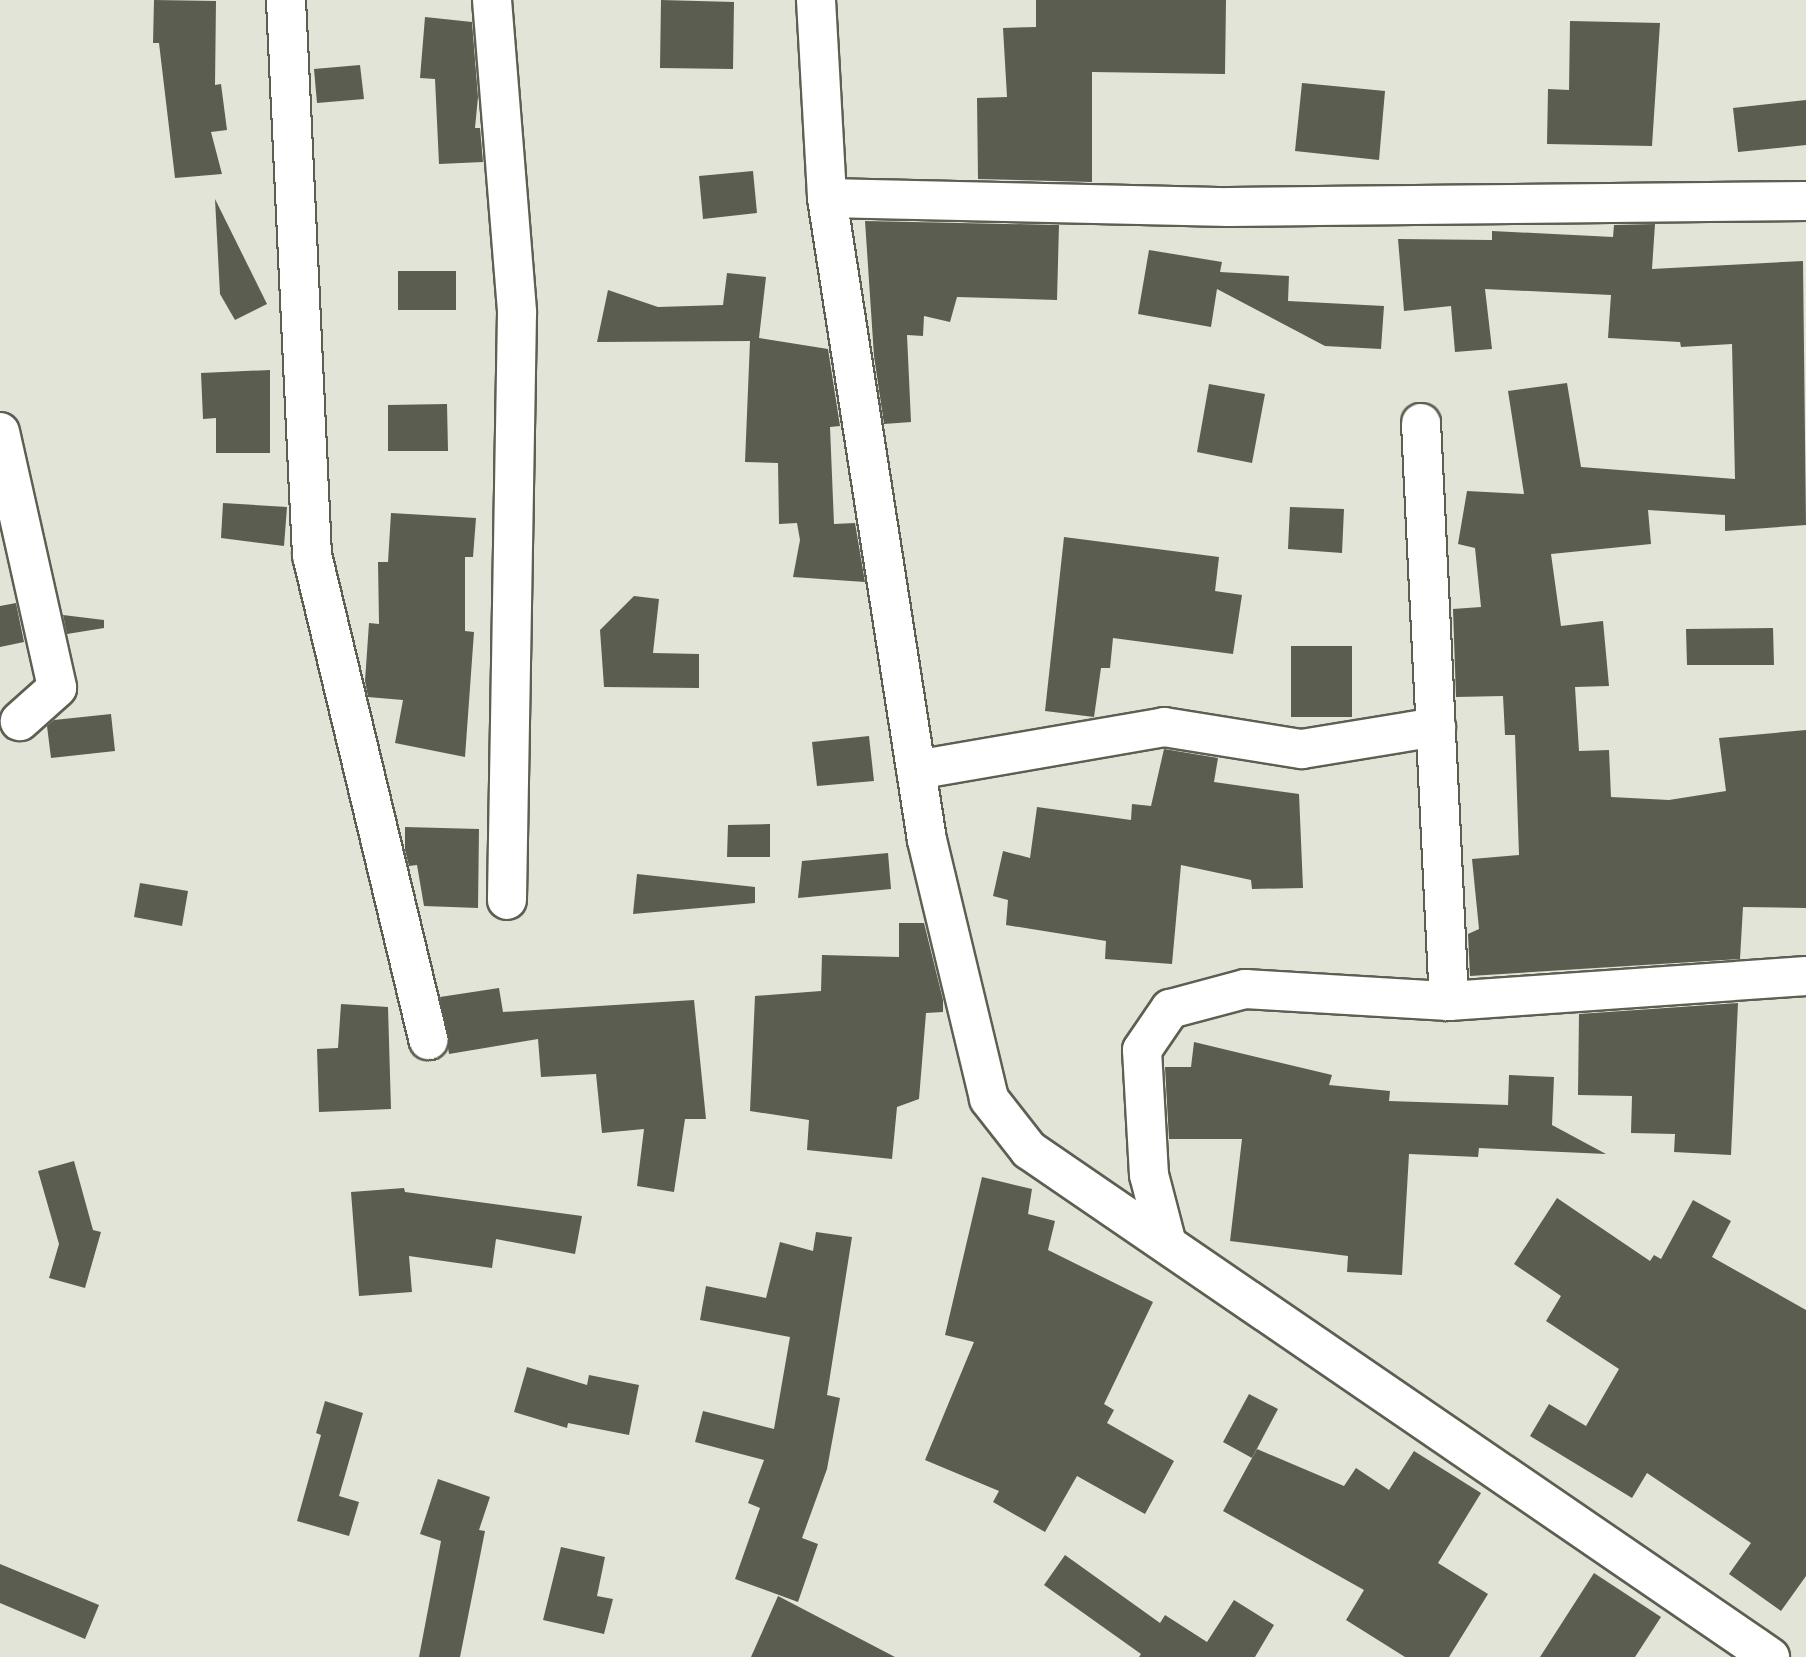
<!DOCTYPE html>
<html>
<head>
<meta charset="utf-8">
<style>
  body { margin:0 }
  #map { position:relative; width:1806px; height:1657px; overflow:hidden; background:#e1e4d6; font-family:"Source Serif 4",serif }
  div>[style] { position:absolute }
  .building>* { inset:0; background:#5b5d51 }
  .roads { filter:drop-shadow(2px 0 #5c5f52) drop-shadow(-2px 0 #5c5f52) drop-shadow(0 2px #5c5f52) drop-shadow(0 -2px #5c5f52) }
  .street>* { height:38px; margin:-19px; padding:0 19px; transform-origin:19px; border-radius:19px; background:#fff }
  span { translate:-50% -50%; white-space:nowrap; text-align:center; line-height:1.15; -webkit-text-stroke:7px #e1e4d6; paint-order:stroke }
</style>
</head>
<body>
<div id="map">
  <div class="building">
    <div style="clip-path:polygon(154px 0,216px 1px,215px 85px,221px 84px,227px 130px,211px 132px,222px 174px,175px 178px,159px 43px,153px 43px)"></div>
    <div style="clip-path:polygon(661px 0,734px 2px,733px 69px,660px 68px)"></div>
    <div style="clip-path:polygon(1036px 0,1226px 0,1225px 74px,1092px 72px,1092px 182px,978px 179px,977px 98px,1007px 97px,1003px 28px,1036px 27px)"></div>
    <div style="clip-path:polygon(425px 17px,472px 22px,478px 97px,475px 128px,480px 128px,483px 162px,439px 164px,435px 79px,420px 78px)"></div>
    <div style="clip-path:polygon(1570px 21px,1660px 23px,1652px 146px,1547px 144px,1548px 89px,1569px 90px)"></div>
    <div style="clip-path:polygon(360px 65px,364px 99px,317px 103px,314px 69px)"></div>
    <div style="clip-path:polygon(1302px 83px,1385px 91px,1379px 160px,1295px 151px)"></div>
    <div style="clip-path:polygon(1806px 100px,1806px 145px,1738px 152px,1733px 108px)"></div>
    <div style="clip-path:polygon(753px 171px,757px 213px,703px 219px,699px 176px)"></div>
    <div style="clip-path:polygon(215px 199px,267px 304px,235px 320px,220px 294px)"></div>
    <div style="clip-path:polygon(865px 221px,1059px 225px,1057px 300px,957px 297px,950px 322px,924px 316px,923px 336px,907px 335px,911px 422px,884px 424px,874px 356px)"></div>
    <div style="clip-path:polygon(1655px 224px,1652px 269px,1803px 261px,1806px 525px,1725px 531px,1725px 515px,1648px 510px,1651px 544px,1551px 554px,1561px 626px,1603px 621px,1609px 686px,1575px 687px,1579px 751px,1609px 750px,1611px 797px,1669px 800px,1726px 791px,1719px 738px,1806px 730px,1806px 908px,1743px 907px,1740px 959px,1470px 976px,1468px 934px,1479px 929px,1472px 859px,1519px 855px,1515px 735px,1505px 735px,1503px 696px,1456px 697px,1453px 609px,1481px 607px,1475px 548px,1458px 544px,1467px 491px,1524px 494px,1508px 391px,1567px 383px,1581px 467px,1735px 479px,1732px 344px,1681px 347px,1680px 342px,1608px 338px,1611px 295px,1485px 289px,1492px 349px,1455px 352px,1451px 306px,1404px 311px,1398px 239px,1492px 240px,1492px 231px,1613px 237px,1614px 225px)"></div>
    <div style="clip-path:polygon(1149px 250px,1222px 262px,1220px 272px,1289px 276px,1288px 301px,1384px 306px,1381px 349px,1325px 346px,1217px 289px,1211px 327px,1138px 314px)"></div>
    <div style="clip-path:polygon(398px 271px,456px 271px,456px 310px,398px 310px)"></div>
    <div style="clip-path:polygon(727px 273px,766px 277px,759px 338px,828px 349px,840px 426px,830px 427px,834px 524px,855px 523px,865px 582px,793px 577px,800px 540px,797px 523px,779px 524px,778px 463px,745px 462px,750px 341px,597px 342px,608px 290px,658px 307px,723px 305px)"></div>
    <div style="clip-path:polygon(270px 370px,270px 453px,216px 453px,216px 418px,203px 419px,201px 373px)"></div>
    <div style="clip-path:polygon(1209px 384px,1265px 394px,1252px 463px,1197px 452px)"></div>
    <div style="clip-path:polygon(447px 404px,448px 451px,388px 451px,388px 405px)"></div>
    <div style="clip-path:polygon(223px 503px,287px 507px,284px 546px,221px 538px)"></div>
    <div style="clip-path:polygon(1290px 507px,1344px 509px,1342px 553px,1288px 549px)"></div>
    <div style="clip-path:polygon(391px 513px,476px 518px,473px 557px,465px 557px,465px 631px,474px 632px,465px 757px,395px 743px,403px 700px,368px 697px,365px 681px,369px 623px,379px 624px,378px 562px,388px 562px)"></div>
    <div style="clip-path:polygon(1064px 537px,1219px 557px,1215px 591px,1242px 595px,1233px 654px,1113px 638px,1110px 668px,1101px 668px,1094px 717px,1045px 711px)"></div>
    <div style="clip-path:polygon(634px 596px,659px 599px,653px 653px,699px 654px,699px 688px,604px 687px,600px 630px)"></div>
    <div style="clip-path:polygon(16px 603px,24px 642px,0 647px,0 606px)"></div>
    <div style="clip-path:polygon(63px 615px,104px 620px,104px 628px,67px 634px)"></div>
    <div style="clip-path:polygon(1773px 628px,1774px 665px,1687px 665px,1686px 629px)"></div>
    <div style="clip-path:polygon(1291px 646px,1352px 646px,1352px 717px,1291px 717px)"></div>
    <div style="clip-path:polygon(111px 714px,115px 751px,51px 758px,47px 726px,54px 720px)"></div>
    <div style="clip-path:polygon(869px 736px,874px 781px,817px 786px,812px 742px)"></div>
    <div style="clip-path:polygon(1164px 749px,1218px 758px,1214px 782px,1299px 794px,1303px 888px,1252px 889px,1251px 880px,1181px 865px,1172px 964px,1105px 959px,1106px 941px,1006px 925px,1008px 900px,993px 896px,1003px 851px,1030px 858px,1037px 807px,1131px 820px,1132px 804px,1151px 806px)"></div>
    <div style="clip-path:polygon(770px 824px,770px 857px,727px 857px,728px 825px)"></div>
    <div style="clip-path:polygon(405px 827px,479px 829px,478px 908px,424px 906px,417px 865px,409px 866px,405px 850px)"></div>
    <div style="clip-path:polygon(888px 853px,891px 889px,798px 898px,802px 861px)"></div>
    <div style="clip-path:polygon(637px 874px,755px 887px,755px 903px,633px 914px)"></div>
    <div style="clip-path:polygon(140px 883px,188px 891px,182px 926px,134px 917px)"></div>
    <div style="clip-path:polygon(899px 923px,924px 923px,943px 1000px,943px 1012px,926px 1013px,919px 1099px,897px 1107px,892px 1159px,807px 1150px,809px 1120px,750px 1111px,755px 996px,821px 991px,822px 955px,899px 957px)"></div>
    <div style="clip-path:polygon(499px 988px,503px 1012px,694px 1000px,706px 1119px,685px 1119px,674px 1192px,637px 1186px,644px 1129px,602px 1133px,596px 1074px,541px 1077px,538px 1039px,449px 1054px,440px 997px)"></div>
    <div style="clip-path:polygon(1738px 1003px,1731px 1155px,1674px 1152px,1675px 1134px,1631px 1133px,1632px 1096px,1578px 1095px,1579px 1014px)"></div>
    <div style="clip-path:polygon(341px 1004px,388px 1007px,391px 1109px,319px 1112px,317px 1049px,338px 1048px)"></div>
    <div style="clip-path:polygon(1194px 1042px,1332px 1075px,1329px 1085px,1390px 1091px,1389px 1101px,1508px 1105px,1509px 1075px,1554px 1077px,1552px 1125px,1606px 1154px,1479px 1148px,1478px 1157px,1409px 1154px,1402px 1275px,1347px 1272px,1348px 1256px,1230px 1241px,1242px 1139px,1169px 1139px,1165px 1067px,1191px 1067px)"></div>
    <div style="clip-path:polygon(74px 1161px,93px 1230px,101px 1232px,85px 1288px,49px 1278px,59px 1244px,38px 1171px)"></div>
    <div style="clip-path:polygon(982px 1177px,1032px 1189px,1028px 1214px,1055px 1221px,1048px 1250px,1153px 1302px,1104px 1404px,1114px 1410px,1107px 1423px,1174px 1461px,1145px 1514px,1077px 1476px,1045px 1532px,993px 1502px,999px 1491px,925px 1460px,974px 1342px,945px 1335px)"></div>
    <div style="clip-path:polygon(404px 1188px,405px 1192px,582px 1216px,575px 1254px,496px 1239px,492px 1268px,409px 1256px,412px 1292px,359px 1296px,351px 1192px)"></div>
    <div style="clip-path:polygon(1557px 1198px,1650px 1261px,1654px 1255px,1661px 1259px,1693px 1200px,1731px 1221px,1712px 1257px,1806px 1310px,1806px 1576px,1781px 1611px,1729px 1574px,1751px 1543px,1647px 1473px,1632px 1498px,1530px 1436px,1549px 1404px,1586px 1426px,1619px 1369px,1546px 1321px,1561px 1296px,1514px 1264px)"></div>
    <div style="clip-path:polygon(816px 1232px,852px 1237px,827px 1395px,840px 1398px,827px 1469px,802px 1538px,818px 1544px,798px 1602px,735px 1579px,760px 1508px,748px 1503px,764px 1460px,695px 1442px,703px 1411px,774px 1429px,790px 1337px,700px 1320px,706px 1286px,766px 1298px,780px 1242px,813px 1251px)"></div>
    <div style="clip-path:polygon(527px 1367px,587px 1385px,589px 1375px,639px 1385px,629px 1435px,568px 1423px,567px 1428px,514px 1412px)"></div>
    <div style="clip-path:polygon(1249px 1394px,1278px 1409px,1252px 1458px,1223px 1442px)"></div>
    <div style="clip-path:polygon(325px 1401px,363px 1413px,339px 1496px,359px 1502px,349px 1536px,297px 1521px,321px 1435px,316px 1433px)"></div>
    <div style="clip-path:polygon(1257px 1449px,1344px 1486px,1356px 1468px,1389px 1490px,1414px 1451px,1481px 1493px,1438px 1563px,1488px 1594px,1449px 1657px,1405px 1657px,1346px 1620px,1364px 1590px,1223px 1511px)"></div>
    <div style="clip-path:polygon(438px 1479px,490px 1497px,479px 1530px,485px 1531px,460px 1657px,419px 1657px,441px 1541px,420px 1534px)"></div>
    <div style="clip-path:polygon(561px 1547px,605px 1557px,597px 1596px,613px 1599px,604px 1634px,543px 1620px)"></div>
    <div style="clip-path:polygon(1065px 1555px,1160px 1623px,1165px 1615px,1207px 1642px,1234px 1600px,1274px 1625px,1255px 1657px,1139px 1657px,1141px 1654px,1044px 1585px)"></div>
    <div style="clip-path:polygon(0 1564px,99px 1605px,85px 1639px,0 1603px)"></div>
    <div style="clip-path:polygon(1594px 1573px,1661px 1617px,1635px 1657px,1540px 1657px)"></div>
    <div style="clip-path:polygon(778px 1596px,895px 1657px,751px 1657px)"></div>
  </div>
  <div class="roads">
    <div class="street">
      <div style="left:286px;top:0;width:556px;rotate:87.32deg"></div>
      <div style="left:312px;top:555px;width:499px;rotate:76.5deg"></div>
      <div style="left:492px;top:0;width:314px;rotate:85.4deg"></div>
      <div style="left:517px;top:313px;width:587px;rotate:90.98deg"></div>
      <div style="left:816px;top:0;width:198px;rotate:86.8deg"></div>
      <div style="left:827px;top:198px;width:650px;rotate:81.15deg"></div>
      <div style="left:927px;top:840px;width:266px;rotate:76.5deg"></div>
      <div style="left:989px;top:1099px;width:65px;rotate:51.9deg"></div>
      <div style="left:1029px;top:1150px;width:898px;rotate:34.38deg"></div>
      <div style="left:827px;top:198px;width:402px;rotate:1.3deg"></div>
      <div style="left:1229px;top:207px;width:577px;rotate:-0.6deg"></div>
      <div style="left:1421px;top:423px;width:579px;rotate:87.23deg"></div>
      <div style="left:0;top:432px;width:262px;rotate:77.4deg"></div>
      <div style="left:57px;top:688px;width:50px;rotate:138.3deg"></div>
      <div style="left:916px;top:770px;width:252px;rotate:-9.8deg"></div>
      <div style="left:1164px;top:727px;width:140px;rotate:9.1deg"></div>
      <div style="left:1302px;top:749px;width:136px;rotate:-9.3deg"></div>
      <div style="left:1167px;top:1244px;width:71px;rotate:-104.6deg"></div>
      <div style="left:1149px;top:1175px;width:125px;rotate:-93.2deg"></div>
      <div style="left:1142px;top:1050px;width:50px;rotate:-55.7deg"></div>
      <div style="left:1170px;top:1009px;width:78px;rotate:-14.9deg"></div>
      <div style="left:1245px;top:989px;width:204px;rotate:3.4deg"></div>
      <div style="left:1449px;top:1001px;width:358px;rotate:-4deg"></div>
    </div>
  </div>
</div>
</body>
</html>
